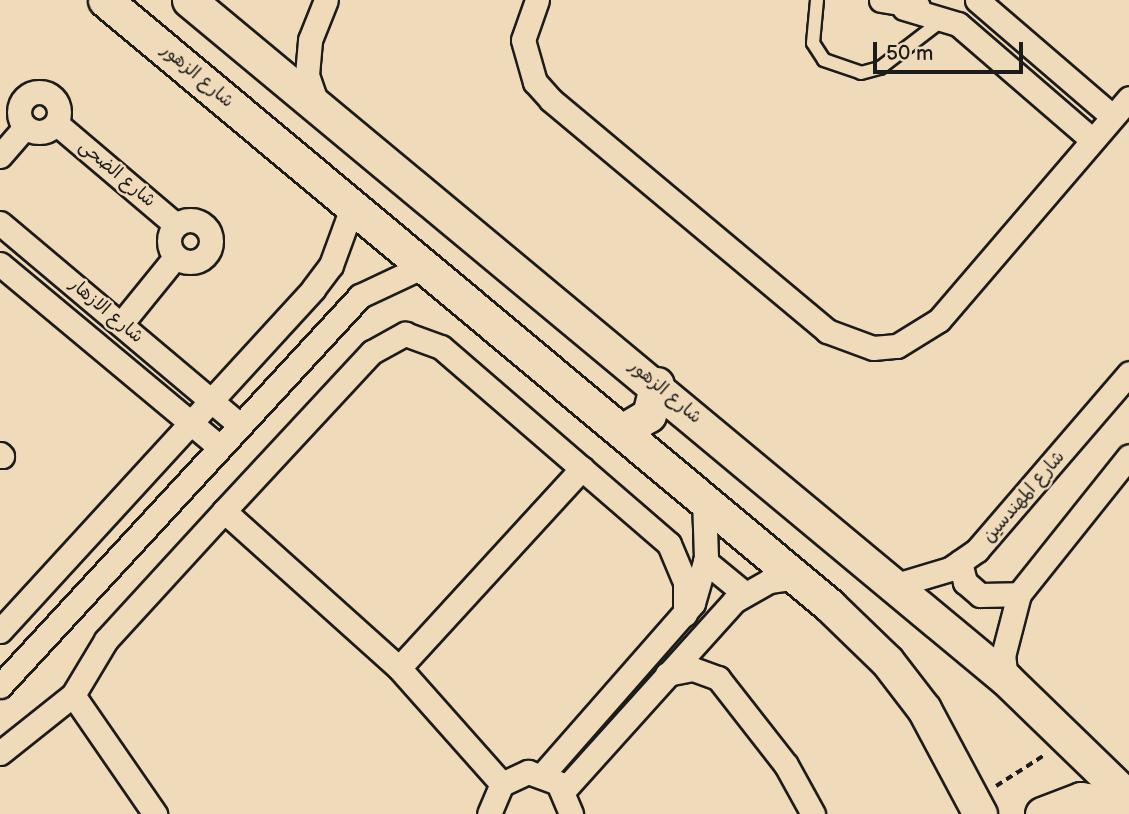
<!DOCTYPE html>
<html>
<head>
<meta charset="utf-8">
<style>
  body { margin:0 }
  #map { position:relative; width:1129px; height:814px; overflow:hidden; background:#efdbb9; font-family:"Balsamiq Sans","Playpen Sans Arabic",sans-serif }
  div>[style] { position:absolute }
  .path>* { height:3.5px; margin-top:-1.75px; transform-origin:0; background:repeating-linear-gradient(90deg,#1c1c1c 0 7px,transparent 0 12px) }
  .roads { filter:drop-shadow(2px 0 #1c1c1c) drop-shadow(-2px 0 #1c1c1c) drop-shadow(0 2px #1c1c1c) drop-shadow(0 -2px #1c1c1c) }
  .service>* { height:12px; margin:-6px; padding:0 6px; transform-origin:6px; border-radius:6px; background:#efdbb9 }
  .minor>* { height:23px; margin:-11.5px; padding:0 11.5px; transform-origin:11.5px; border-radius:11.5px; background:#efdbb9 }
  .minor>.ring { margin:-11.5px; padding:0; box-sizing:content-box; background:none; border:23px solid #efdbb9; border-radius:50% }
  .secondary>* { height:33px; margin:-16.5px; padding:0 16.5px; transform-origin:16.5px; border-radius:16.5px; background:#efdbb9 }
  span { translate:-50% -50%; white-space:nowrap; text-align:center; line-height:1.15; -webkit-text-stroke:5px #efdbb9; paint-order:stroke }
  .street-label { font-size:18px; color:#1c1c1c }
  .scale { position:absolute; left:873px; top:42px; width:150px; height:32px; box-sizing:border-box; border:4px solid #1c1c1c; border-top:0; padding-left:9px; font-size:21px; line-height:24px; white-space:nowrap; color:#1c1c1c; -webkit-text-stroke:5px #efdbb9; paint-order:stroke }
</style>
</head>
<body>
<div id="map">
  <div class="path">
    <div style="left:996px;top:786px;width:59px;rotate:-32.6deg"></div>
  </div>
  <div class="roads">
    <div class="service">
      <div style="left:817px;top:0;width:43px;rotate:95.3deg"></div>
      <div style="left:813px;top:43px;width:20px;rotate:57deg"></div>
      <div style="left:824px;top:60px;width:39px;rotate:19deg"></div>
      <div style="left:861px;top:73px;width:20px;rotate:-15deg"></div>
      <div style="left:880px;top:68px;width:82px;rotate:-37.6deg"></div>
    </div>
    <div class="minor">
      <div style="left:537px;top:0;width:42px;rotate:109.3deg"></div>
      <div style="left:523px;top:40px;width:44px;rotate:74.1deg"></div>
      <div style="left:535px;top:82px;width:24px;rotate:48deg"></div>
      <div style="left:551px;top:100px;width:360px;rotate:39.9deg"></div>
      <div style="left:827px;top:331px;width:49px;rotate:20.3deg"></div>
      <div style="left:873px;top:348px;width:24px;rotate:-5deg"></div>
      <div style="left:897px;top:346px;width:49px;rotate:-31.8deg"></div>
      <div style="left:939px;top:320px;width:292px;rotate:-49.4deg"></div>
      <div style="left:881px;top:0;width:37px;rotate:9deg"></div>
      <div style="left:977px;top:0;width:178px;rotate:40.7deg"></div>
      <div style="left:904px;top:8px;width:56px;rotate:16.5deg"></div>
      <div style="left:958px;top:24px;width:176px;rotate:40.8deg"></div>
      <div class="ring" style="left:19px;top:92px;width:17px;height:17px"></div>
      <div style="left:317px;top:104px;width:31px;rotate:-109deg"></div>
      <div style="left:307px;top:75px;width:35px;rotate:-85deg"></div>
      <div style="left:310px;top:40px;width:43px;rotate:-68.2deg"></div>
      <div style="left:57px;top:124px;width:156px;rotate:40.3deg"></div>
      <div style="left:0;top:156px;width:38px;rotate:-49deg"></div>
      <div class="ring" style="left:169px;top:220px;width:19px;height:19px"></div>
      <div style="left:0;top:223px;width:314px;rotate:40.1deg"></div>
      <div style="left:0;top:264px;width:286px;rotate:39.8deg"></div>
      <div style="left:121px;top:324px;width:87px;rotate:-51deg"></div>
      <div style="left:0;top:454px;width:3px;rotate:45deg"></div>
      <div style="left:224px;top:511px;width:235px;rotate:41.9deg"></div>
      <div style="left:399px;top:668px;width:155px;rotate:48.4deg"></div>
      <div style="left:705px;top:561px;width:50px;rotate:39.4deg"></div>
      <div style="left:960px;top:562px;width:21px;rotate:76deg"></div>
      <div style="left:965px;top:582px;width:20px;rotate:41deg"></div>
      <div style="left:980px;top:595px;width:39px;rotate:-1deg"></div>
      <div style="left:893px;top:586px;width:59px;rotate:-16.6deg"></div>
      <div style="left:950px;top:569px;width:33px;rotate:-35deg"></div>
      <div style="left:977px;top:550px;width:233px;rotate:-49.3deg"></div>
      <div style="left:0;top:631px;width:464px;rotate:-47.5deg"></div>
      <div style="left:313px;top:289px;width:30px;rotate:-53deg"></div>
      <div style="left:331px;top:265px;width:64px;rotate:-69.9deg"></div>
      <div style="left:399px;top:668px;width:271px;rotate:-47.5deg"></div>
      <div style="left:667px;top:674px;width:26px;rotate:-11deg"></div>
      <div style="left:693px;top:669px;width:27px;rotate:20deg"></div>
      <div style="left:718px;top:678px;width:110px;rotate:52deg"></div>
      <div style="left:786px;top:765px;width:56px;rotate:61.1deg"></div>
      <div style="left:1006px;top:679px;width:23px;rotate:-97deg"></div>
      <div style="left:1003px;top:656px;width:64px;rotate:-75.5deg"></div>
      <div style="left:1019px;top:594px;width:176px;rotate:-51.4deg"></div>
      <div style="left:0;top:686px;width:531px;rotate:-47.29deg"></div>
      <div style="left:360px;top:296px;width:73px;rotate:-25.2deg"></div>
      <div style="left:73px;top:695px;width:145px;rotate:55.4deg"></div>
      <div style="left:0;top:753px;width:93px;rotate:-38.5deg"></div>
      <div style="left:73px;top:695px;width:64px;rotate:-59deg"></div>
      <div style="left:106px;top:640px;width:175px;rotate:-47.5deg"></div>
      <div style="left:224px;top:511px;width:217px;rotate:-47.1deg"></div>
      <div style="left:372px;top:352px;width:38px;rotate:-29deg"></div>
      <div style="left:405px;top:334px;width:38px;rotate:20deg"></div>
      <div style="left:441px;top:347px;width:301px;rotate:40.8deg"></div>
      <div style="left:669px;top:544px;width:41px;rotate:67.2deg"></div>
      <div style="left:685px;top:582px;width:32px;rotate:90deg"></div>
      <div style="left:543px;top:774px;width:227px;rotate:-48.7deg"></div>
      <div style="left:693px;top:603px;width:47px;rotate:-73.9deg"></div>
      <div style="left:706px;top:558px;width:59px;rotate:-91.9deg"></div>
      <div style="left:564px;top:790px;width:254px;rotate:-48deg"></div>
      <div style="left:734px;top:601px;width:40px;rotate:-29.7deg"></div>
      <div style="left:769px;top:581px;width:27px;rotate:-8deg"></div>
      <div style="left:489px;top:814px;width:33px;rotate:-67deg"></div>
      <div style="left:502px;top:784px;width:29px;rotate:-25deg"></div>
      <div style="left:528px;top:772px;width:32px;rotate:20deg"></div>
      <div style="left:558px;top:783px;width:34px;rotate:67deg"></div>
    </div>
    <div class="secondary">
      <div style="left:105px;top:0;width:944px;rotate:39.88deg"></div>
      <div style="left:829px;top:605px;width:81px;rotate:44deg"></div>
      <div style="left:887px;top:661px;width:61px;rotate:52.4deg"></div>
      <div style="left:924px;top:709px;width:119px;rotate:61.9deg"></div>
      <div style="left:189px;top:0;width:1062px;rotate:39.73deg"></div>
      <div style="left:1006px;top:679px;width:171px;rotate:44.1deg"></div>
      <div style="left:622px;top:431px;width:31px;rotate:-31deg"></div>
      <div style="left:649px;top:415px;width:32px;rotate:-76deg"></div>
      <div style="left:1042px;top:814px;width:42px;rotate:-21deg"></div>
      <div style="left:1081px;top:799px;width:49px;rotate:8.3deg"></div>
    </div>
  </div>
  <div class="street-label">
    <span style="left:197px;top:76px;rotate:40deg">شارع الزهور</span>
    <span style="left:117px;top:174px;rotate:40deg">شارع الضحى</span>
    <span style="left:106px;top:311px;rotate:40deg">شارع الازهار</span>
    <span style="left:665px;top:392px;rotate:40deg">شارع الزهور</span>
    <span style="left:1024px;top:497px;rotate:-49deg">شارع المهندسين</span>
  </div>
  <div class="scale">50 m</div>
</div>
</body>
</html>
